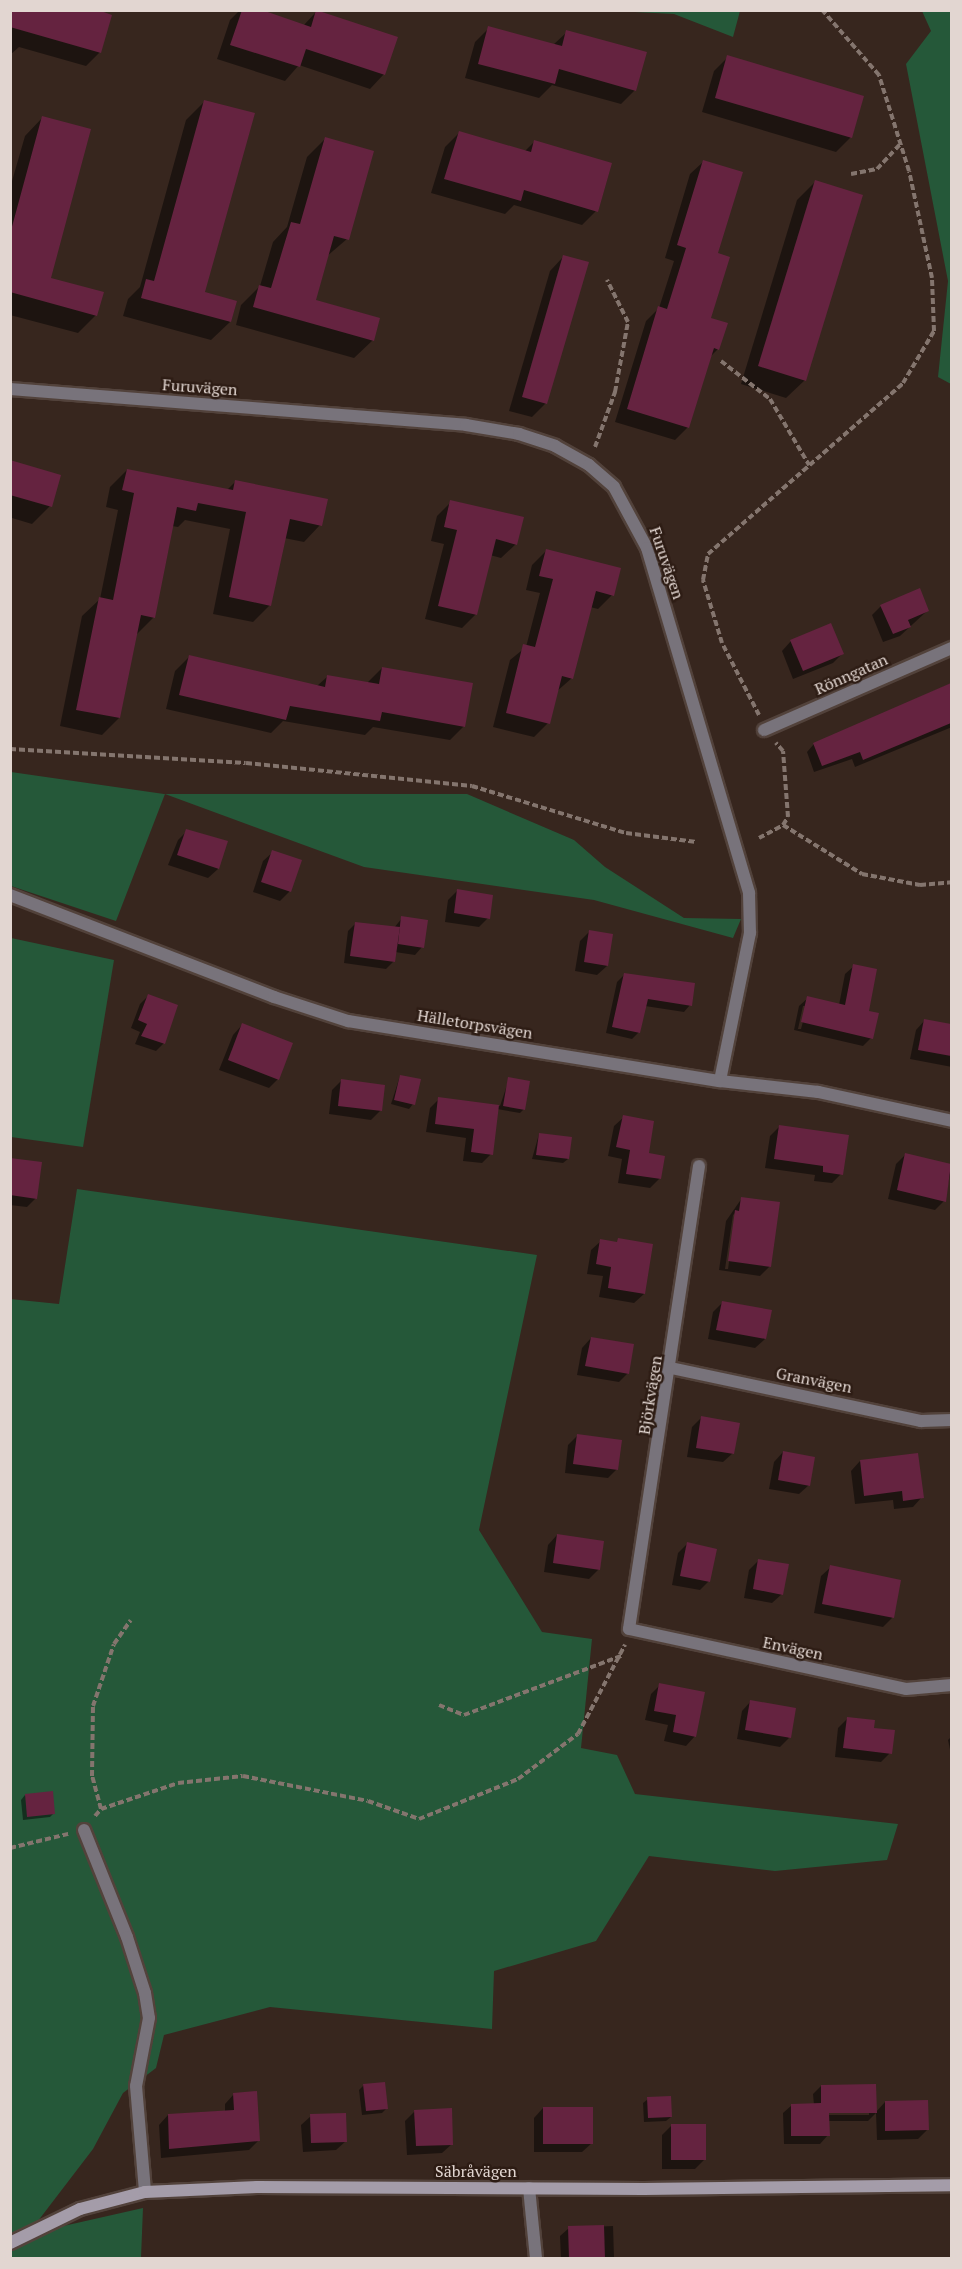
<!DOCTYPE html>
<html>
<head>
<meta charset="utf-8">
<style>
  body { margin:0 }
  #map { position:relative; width:962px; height:2269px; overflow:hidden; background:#37261e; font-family:"PT Serif",serif }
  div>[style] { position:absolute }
  .green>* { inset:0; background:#255839 }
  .shadow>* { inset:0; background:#0007 }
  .building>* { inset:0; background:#652340 }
  .path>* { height:4px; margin-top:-2px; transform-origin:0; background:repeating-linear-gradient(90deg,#84756e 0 6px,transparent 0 9px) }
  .roads { filter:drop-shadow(2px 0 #52423b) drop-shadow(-2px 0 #52423b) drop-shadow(0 2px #52423b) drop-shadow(0 -2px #52423b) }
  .service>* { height:12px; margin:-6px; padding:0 6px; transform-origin:6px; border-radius:6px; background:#78737b }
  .minor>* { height:12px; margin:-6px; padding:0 6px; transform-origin:6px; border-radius:6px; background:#78737b }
  .secondary>* { height:12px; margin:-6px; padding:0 6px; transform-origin:6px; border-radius:6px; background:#a49ca9 }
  span { translate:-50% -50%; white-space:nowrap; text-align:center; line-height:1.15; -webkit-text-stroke:5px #2d1c14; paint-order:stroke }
  .street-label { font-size:16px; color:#e2d6d1 }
  .frame { position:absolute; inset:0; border:12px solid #e2d6d1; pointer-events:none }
</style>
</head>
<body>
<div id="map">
  <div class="green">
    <div style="clip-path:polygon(615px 11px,740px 10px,740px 11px,733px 37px,674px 14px)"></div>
    <div style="clip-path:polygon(922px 11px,951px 11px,951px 384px,938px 377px,948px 281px,906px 64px,931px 31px)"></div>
    <div style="clip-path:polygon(11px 772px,164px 794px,467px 794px,574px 840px,605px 867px,684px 918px,741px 919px,733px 938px,594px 900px,364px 867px,165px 794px,116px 921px,11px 886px)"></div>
    <div style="clip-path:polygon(11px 938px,114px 960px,83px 1147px,11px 1137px)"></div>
    <div style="clip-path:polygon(77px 1189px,537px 1255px,479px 1530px,542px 1632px,592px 1639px,581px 1748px,617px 1755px,635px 1794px,898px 1824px,887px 1860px,775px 1871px,649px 1856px,596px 1941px,494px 1971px,492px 2029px,270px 2007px,164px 2035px,156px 2068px,123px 2093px,93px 2149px,28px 2234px,143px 2208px,141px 2258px,11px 2258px,10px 1299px,59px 1304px)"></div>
  </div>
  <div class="shadow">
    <div style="clip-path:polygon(10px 10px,100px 52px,86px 66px,19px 47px,10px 55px)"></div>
    <div style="clip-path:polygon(240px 10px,257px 10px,303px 26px,316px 12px,384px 74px,370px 89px,299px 65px,285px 81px,217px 59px,230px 20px)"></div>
    <div style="clip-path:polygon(489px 28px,553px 45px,567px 32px,635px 90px,621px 104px,552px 85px,539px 98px,465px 78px,475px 42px)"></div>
    <div style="clip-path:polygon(728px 57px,862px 97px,850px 138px,836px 152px,702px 112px,714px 71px)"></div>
    <div style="clip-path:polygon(205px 101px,204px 293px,230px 322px,211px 340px,123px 316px,128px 299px,140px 287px,186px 120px)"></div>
    <div style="clip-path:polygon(43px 117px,49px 279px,96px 315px,78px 333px,10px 315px,10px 188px,25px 136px)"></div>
    <div style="clip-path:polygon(459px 133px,524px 152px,535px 141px,596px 211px,582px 225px,514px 205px,505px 214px,431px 193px,445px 147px)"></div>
    <div style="clip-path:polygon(325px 139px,347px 239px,326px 257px,314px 301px,373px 340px,354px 358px,236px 325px,241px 305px,260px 286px,273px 242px,287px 227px,307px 157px)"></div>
    <div style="clip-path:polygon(703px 162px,716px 254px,709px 319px,718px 349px,710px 357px,688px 427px,675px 440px,615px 422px,646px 321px,659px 308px,674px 261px,665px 258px,690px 174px)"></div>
    <div style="clip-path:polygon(816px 181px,805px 380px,786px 398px,741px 384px,797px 200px)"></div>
    <div style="clip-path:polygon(564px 256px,546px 403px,532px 417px,509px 411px,550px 271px)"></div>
    <div style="clip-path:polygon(10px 462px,50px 506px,32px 524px,12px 518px,10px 523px)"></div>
    <div style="clip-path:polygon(127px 470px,227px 490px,236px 481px,320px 525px,304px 542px,284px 538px,270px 605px,253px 622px,213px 614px,230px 529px,185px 520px,178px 527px,172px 526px,154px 617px,136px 635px,119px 718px,102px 735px,60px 726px,82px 616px,100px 599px,118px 510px,106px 507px,110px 487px)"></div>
    <div style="clip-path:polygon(451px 502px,516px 544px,501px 558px,490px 555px,476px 614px,462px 628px,425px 619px,444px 544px,431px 541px,437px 516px)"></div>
    <div style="clip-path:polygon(546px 551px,612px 595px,598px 609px,590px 607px,572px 678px,556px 692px,548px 723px,534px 737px,493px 727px,510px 660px,526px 647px,540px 593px,526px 590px,532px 565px)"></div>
    <div style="clip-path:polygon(881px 606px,927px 611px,900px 636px,883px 642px,872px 615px)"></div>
    <div style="clip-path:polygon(791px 641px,842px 654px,833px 663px,793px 679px,782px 651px)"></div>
    <div style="clip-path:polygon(189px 657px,317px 686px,328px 676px,367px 683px,382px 668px,464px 726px,450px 740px,373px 727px,365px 735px,283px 721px,271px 733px,166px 709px,175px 671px)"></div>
    <div style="clip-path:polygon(952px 683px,952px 727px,855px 767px,852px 759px,814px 772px,807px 752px,814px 744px)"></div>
    <div style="clip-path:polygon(187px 831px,226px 842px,218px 869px,208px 878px,168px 865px,178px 840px)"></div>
    <div style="clip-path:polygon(273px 852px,300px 861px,289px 892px,280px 901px,253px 892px,263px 861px)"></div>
    <div style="clip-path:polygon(457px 891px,488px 918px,479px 927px,445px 922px,448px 900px)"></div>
    <div style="clip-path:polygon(402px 918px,422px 947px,415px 955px,395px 952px,394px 961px,386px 969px,344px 963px,348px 931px,356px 923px,394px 928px)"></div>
    <div style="clip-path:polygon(589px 932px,607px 966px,597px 975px,575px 971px,580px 941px)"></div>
    <div style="clip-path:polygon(evenodd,854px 966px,871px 1038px,863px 1046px,794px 1030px,799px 1006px,808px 998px,839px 1005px,845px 974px,854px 966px,803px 1006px,807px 1006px,801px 1029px,798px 1029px,803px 1006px)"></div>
    <div style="clip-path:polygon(624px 975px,690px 1005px,684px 1012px,645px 1006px,639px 1032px,632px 1039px,606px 1033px,617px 982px)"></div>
    <div style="clip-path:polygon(148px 996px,164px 1043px,156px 1051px,135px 1044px,140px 1032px,131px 1028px,140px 1004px)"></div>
    <div style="clip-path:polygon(925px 1020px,952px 1025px,952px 1067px,910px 1059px,916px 1030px)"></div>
    <div style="clip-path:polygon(242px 1025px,278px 1079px,269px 1088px,219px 1070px,233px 1035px)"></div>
    <div style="clip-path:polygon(400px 1076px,413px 1104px,409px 1109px,391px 1104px)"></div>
    <div style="clip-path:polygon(509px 1079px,524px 1109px,520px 1113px,497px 1109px,491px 1154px,482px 1163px,463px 1161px,466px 1138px,426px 1132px,430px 1108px,439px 1099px,500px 1106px)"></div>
    <div style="clip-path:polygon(341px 1081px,381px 1110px,371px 1120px,329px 1114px,332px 1090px)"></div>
    <div style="clip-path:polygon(624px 1117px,660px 1178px,650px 1188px,618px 1183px,622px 1159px,608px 1156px,614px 1126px)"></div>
    <div style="clip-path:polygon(779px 1127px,841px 1174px,832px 1183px,814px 1181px,815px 1175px,765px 1168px,770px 1136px)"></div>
    <div style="clip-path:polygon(539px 1134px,568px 1159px,563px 1163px,532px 1159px)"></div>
    <div style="clip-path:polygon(905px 1155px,952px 1166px,944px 1201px,935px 1210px,888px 1199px,896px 1164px)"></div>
    <div style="clip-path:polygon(10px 1160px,36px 1198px,27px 1207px,10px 1205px)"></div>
    <div style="clip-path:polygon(evenodd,742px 1198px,770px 1266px,760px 1276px,719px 1270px,726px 1221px,742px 1198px,736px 1212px,728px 1269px,725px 1269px,733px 1215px,736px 1212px)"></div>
    <div style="clip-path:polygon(601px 1241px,644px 1294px,634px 1303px,599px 1297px,603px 1276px,587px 1274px,591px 1250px)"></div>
    <div style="clip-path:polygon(722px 1303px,765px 1339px,755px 1348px,708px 1339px,713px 1312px)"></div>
    <div style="clip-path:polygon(591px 1338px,628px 1373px,619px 1382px,577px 1375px,582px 1348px)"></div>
    <div style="clip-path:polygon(701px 1418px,733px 1453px,723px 1462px,687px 1457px,692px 1427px)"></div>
    <div style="clip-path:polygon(577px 1436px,617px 1469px,608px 1478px,565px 1473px,568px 1445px)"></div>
    <div style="clip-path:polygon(783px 1452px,809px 1485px,799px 1494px,769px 1489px,774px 1462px)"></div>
    <div style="clip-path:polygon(860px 1461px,922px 1497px,913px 1507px,894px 1509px,893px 1500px,855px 1504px,851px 1471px)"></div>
    <div style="clip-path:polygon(557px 1535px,599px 1569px,589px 1579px,544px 1572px,548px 1545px)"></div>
    <div style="clip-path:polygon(687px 1544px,709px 1581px,700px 1590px,672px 1585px,678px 1553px)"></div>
    <div style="clip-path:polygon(759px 1560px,782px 1594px,772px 1603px,744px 1598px,749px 1570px)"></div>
    <div style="clip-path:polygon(831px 1567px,900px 1581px,892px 1618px,883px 1627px,814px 1613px,821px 1576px)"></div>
    <div style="clip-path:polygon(660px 1685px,695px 1736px,686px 1746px,664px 1741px,668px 1725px,645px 1720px,651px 1694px)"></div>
    <div style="clip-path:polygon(751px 1701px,789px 1738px,780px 1747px,737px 1739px,742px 1711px)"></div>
    <div style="clip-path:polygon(848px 1718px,872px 1729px,890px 1753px,881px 1762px,835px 1757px,838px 1728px)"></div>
    <div style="clip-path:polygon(952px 1736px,952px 1759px,948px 1740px)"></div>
    <div style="clip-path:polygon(25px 1795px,54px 1813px,50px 1817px,23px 1820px,21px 1800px)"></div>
    <div style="clip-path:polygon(364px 2085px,386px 2109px,382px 2113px,362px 2115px,359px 2090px)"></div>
    <div style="clip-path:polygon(evenodd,821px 2086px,876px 2112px,885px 2102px,927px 2130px,918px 2139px,877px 2140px,876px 2113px,868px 2121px,828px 2121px,828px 2135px,820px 2144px,784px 2144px,783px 2113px,792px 2105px,814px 2105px,813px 2094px,821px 2086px,822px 2112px,869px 2112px,869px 2115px,822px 2115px,822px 2112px)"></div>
    <div style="clip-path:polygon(234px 2094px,259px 2140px,249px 2150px,161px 2158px,159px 2125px,168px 2115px,225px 2112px,225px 2104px)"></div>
    <div style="clip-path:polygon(648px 2099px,671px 2117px,666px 2121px,644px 2122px,643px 2103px)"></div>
    <div style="clip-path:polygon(543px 2108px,592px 2143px,582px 2152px,534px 2152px,534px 2118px)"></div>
    <div style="clip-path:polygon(415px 2111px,452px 2144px,442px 2153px,407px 2155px,405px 2121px)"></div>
    <div style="clip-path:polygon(311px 2116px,346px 2141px,336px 2150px,303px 2152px,301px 2125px)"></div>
    <div style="clip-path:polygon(672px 2125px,704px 2160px,695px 2169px,662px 2169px,662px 2135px)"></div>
    <div style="clip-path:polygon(613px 2226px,614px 2258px,561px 2258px,560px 2236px,569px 2228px)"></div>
  </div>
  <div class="building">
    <div style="clip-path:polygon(10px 10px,98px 10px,112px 15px,101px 53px,10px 27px)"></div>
    <div style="clip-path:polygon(242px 10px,262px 10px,311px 27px,316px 10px,398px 37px,385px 75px,306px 49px,300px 67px,230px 45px)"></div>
    <div style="clip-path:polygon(488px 26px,562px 46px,566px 30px,647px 52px,636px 91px,559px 69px,555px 84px,478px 64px)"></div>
    <div style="clip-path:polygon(727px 55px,864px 96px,852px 138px,715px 98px)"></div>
    <div style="clip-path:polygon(204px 100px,255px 113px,205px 292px,237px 301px,231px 322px,141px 298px,146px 279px,154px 281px)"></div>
    <div style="clip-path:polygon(42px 116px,91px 129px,51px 278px,104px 292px,97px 316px,10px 292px,10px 234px)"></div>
    <div style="clip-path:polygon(459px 131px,531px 152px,534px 140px,612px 163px,598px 212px,524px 190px,521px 201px,444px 179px)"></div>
    <div style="clip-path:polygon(325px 137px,374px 151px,349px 240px,334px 236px,316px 300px,380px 318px,374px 341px,253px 307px,259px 285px,271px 288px,291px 222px,300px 224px)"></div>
    <div style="clip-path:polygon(703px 160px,743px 172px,718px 253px,730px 257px,711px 318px,728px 323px,719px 350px,714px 348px,689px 428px,627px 409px,658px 306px,667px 309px,686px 248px,677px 245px)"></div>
    <div style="clip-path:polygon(815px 180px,863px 195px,806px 381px,758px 366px)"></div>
    <div style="clip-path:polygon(563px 255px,589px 262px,547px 404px,522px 397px)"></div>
    <div style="clip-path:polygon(10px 460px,61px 475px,52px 507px,10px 495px)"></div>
    <div style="clip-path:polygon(127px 469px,233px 490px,235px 480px,328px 499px,322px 526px,290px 519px,271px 606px,229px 597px,246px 512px,198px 503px,196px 511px,177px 507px,155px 618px,141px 615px,120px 718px,76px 710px,99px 597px,113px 600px,134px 493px,122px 490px)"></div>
    <div style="clip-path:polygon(450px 500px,524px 517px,517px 545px,496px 539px,477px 615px,438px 606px,457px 530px,444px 527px)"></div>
    <div style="clip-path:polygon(546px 549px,621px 568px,614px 596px,596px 591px,573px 679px,562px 676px,550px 724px,506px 713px,523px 644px,535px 647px,553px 579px,539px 576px)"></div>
    <div style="clip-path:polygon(920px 588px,929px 611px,908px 620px,911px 627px,893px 634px,880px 605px)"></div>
    <div style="clip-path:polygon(831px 623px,844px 654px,803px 671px,790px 640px)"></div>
    <div style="clip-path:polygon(189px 655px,325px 687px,327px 675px,379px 684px,382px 667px,473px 683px,465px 727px,382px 712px,380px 721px,290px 706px,286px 720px,179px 695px)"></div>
    <div style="clip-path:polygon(951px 683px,951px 723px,863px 760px,860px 752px,822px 766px,813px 743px)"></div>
    <div style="clip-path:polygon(186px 829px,228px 841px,219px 869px,177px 855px)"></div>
    <div style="clip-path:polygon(272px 850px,302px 860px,291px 892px,261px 882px)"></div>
    <div style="clip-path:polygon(457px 889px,493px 895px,490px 919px,454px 913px)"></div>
    <div style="clip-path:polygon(401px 916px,428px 920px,424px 948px,398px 944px)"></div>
    <div style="clip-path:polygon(355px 922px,400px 927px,395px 962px,350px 956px)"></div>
    <div style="clip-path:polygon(589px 930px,613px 934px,608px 966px,584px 962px)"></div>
    <div style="clip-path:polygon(853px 964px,877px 969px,869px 1011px,879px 1013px,873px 1039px,801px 1022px,807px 996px,845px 1005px)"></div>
    <div style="clip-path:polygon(624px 973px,695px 983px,692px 1006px,648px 999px,640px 1033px,612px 1027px)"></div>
    <div style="clip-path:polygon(148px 994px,178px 1005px,165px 1044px,141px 1036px,147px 1024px,138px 1020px)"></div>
    <div style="clip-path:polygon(924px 1019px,951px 1024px,951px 1056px,918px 1050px)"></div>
    <div style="clip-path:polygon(242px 1023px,293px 1043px,279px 1080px,228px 1060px)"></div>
    <div style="clip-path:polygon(400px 1075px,421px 1079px,415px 1105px,394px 1100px)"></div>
    <div style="clip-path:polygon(508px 1077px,530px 1081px,525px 1110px,503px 1106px)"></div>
    <div style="clip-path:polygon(341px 1079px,385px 1085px,382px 1111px,338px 1106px)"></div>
    <div style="clip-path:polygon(438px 1097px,499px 1105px,493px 1155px,471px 1152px,474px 1129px,435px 1124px)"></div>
    <div style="clip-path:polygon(623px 1115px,654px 1121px,649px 1153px,665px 1156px,661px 1179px,626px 1174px,630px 1150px,616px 1147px)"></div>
    <div style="clip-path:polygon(779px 1125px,849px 1135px,843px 1175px,823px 1172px,823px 1166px,774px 1159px)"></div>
    <div style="clip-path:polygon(539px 1133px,572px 1137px,569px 1159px,536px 1155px)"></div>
    <div style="clip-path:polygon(905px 1153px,951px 1164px,946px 1202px,897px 1190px)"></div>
    <div style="clip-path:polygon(10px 1158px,42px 1162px,37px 1199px,10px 1195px)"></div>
    <div style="clip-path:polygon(741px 1197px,780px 1202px,771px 1267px,728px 1261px,735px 1210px,739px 1211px)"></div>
    <div style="clip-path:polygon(618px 1238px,653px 1244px,645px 1294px,608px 1288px,611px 1267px,596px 1264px,600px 1239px,617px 1242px)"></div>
    <div style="clip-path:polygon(722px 1301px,772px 1310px,766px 1339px,716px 1330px)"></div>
    <div style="clip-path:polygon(591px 1337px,634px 1344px,629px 1374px,585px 1366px)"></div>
    <div style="clip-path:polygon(701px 1416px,740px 1423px,734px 1454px,696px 1448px)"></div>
    <div style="clip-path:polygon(577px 1434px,622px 1440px,618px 1470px,573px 1464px)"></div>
    <div style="clip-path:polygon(783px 1451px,815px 1457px,810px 1486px,778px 1480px)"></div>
    <div style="clip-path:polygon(918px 1453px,924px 1498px,903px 1501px,902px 1491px,864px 1496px,860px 1460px)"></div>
    <div style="clip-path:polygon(557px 1534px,604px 1541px,600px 1570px,553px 1563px)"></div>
    <div style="clip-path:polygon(687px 1542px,717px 1549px,710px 1582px,680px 1576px)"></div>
    <div style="clip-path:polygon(758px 1559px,789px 1564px,783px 1595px,753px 1589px)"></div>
    <div style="clip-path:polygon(830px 1565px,901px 1580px,894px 1618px,822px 1604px)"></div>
    <div style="clip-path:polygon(659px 1683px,705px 1692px,696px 1737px,673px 1732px,676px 1715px,654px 1711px)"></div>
    <div style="clip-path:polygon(750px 1700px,796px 1708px,791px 1738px,745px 1730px)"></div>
    <div style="clip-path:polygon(847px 1717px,875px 1720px,874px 1728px,895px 1730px,892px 1754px,843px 1748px)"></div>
    <div style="clip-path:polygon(53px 1791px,55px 1814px,27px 1817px,25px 1794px)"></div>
    <div style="clip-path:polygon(385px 2082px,388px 2109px,366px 2111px,363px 2084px)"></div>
    <div style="clip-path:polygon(876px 2084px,877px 2113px,829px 2113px,830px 2136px,791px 2136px,791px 2104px,821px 2103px,821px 2085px)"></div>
    <div style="clip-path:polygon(257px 2091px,260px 2141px,169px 2149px,168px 2114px,234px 2110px,233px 2093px)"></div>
    <div style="clip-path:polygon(671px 2096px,672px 2117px,648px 2118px,647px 2097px)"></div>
    <div style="clip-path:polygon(928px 2100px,929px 2130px,885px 2131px,885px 2101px)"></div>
    <div style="clip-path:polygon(543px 2107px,593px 2107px,593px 2144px,543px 2144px)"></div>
    <div style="clip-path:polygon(452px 2108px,453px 2145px,416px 2146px,414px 2110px)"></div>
    <div style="clip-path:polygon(346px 2113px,347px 2142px,311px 2143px,310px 2114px)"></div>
    <div style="clip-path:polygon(671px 2124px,706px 2124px,706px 2160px,671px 2160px)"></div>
    <div style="clip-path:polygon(604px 2225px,605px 2259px,569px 2259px,568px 2226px)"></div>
  </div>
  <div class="path">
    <div style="left:851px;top:174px;width:26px;rotate:-11deg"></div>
    <div style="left:877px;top:169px;width:34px;rotate:-47deg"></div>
    <div style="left:721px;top:361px;width:62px;rotate:37.8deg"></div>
    <div style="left:770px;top:399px;width:77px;rotate:59.4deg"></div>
    <div style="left:595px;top:447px;width:59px;rotate:-70deg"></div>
    <div style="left:615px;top:392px;width:71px;rotate:-79.5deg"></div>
    <div style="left:628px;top:322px;width:47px;rotate:-116.6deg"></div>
    <div style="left:759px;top:715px;width:81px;rotate:-117.2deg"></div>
    <div style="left:722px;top:643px;width:66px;rotate:-106.8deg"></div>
    <div style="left:703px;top:580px;width:26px;rotate:-79deg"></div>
    <div style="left:708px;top:554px;width:259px;rotate:-41.2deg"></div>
    <div style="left:903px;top:383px;width:61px;rotate:-59.2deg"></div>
    <div style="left:934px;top:331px;width:53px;rotate:-92.2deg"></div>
    <div style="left:932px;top:278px;width:109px;rotate:-102.1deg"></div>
    <div style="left:909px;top:171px;width:101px;rotate:-107.4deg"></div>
    <div style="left:879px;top:75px;width:86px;rotate:-131.2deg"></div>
    <div style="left:10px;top:749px;width:236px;rotate:3.4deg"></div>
    <div style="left:246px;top:763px;width:227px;rotate:5.8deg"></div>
    <div style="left:472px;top:786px;width:161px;rotate:17deg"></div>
    <div style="left:626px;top:833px;width:71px;rotate:7.3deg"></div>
    <div style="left:783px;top:825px;width:93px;rotate:31.8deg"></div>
    <div style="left:862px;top:874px;width:59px;rotate:10.7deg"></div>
    <div style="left:920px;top:885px;width:32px;rotate:-5deg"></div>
    <div style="left:759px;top:838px;width:27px;rotate:-28deg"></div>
    <div style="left:783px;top:825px;width:9px;rotate:-58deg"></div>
    <div style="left:788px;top:817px;width:66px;rotate:-94.3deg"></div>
    <div style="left:783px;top:751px;width:11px;rotate:-131deg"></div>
    <div style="left:439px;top:1705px;width:27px;rotate:22deg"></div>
    <div style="left:464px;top:1715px;width:168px;rotate:-20.6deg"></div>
    <div style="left:101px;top:1809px;width:34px;rotate:-105deg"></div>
    <div style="left:92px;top:1776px;width:70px;rotate:-89.2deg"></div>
    <div style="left:93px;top:1706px;width:65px;rotate:-71.3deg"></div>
    <div style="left:114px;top:1644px;width:29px;rotate:-55deg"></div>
    <div style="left:95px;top:1816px;width:9px;rotate:-49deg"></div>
    <div style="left:101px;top:1809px;width:81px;rotate:-18.7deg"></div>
    <div style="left:178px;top:1783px;width:65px;rotate:-6.1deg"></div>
    <div style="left:243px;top:1776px;width:127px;rotate:11.3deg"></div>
    <div style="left:368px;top:1801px;width:54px;rotate:19.4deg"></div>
    <div style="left:419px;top:1819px;width:107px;rotate:-22deg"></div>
    <div style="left:518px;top:1779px;width:75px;rotate:-36.9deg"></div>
    <div style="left:578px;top:1734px;width:101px;rotate:-62.2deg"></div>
    <div style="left:10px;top:1848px;width:60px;rotate:-13.6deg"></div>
  </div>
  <div class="roads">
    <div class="service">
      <div style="left:84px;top:1830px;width:115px;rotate:68.1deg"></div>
      <div style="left:127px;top:1937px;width:59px;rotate:72.2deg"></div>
      <div style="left:145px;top:1993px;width:25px;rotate:81deg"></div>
      <div style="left:149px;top:2018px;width:69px;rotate:100.8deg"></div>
      <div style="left:136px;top:2086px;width:106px;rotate:85.1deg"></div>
    </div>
    <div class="minor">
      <div style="left:10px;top:389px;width:457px;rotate:4.5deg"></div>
      <div style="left:466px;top:425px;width:54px;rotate:9.6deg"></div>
      <div style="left:519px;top:434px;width:38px;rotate:18deg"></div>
      <div style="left:555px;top:446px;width:39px;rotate:29deg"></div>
      <div style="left:589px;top:465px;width:33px;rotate:41deg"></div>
      <div style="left:614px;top:487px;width:69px;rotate:61.6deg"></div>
      <div style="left:647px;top:548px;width:360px;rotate:73.5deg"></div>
      <div style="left:749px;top:893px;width:40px;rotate:88.6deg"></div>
      <div style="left:750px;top:933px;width:151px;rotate:101.5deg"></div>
      <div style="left:764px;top:730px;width:205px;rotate:-23.6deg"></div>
      <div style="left:10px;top:895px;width:283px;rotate:21.1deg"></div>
      <div style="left:274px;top:997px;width:78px;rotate:18deg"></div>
      <div style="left:348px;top:1021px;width:377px;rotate:9.2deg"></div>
      <div style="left:720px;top:1081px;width:99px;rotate:6.4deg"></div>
      <div style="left:818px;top:1092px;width:137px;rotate:12.2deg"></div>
      <div style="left:699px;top:1166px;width:468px;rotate:98.6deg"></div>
      <div style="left:629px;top:1629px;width:283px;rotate:12.2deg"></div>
      <div style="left:906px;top:1689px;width:46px;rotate:-5deg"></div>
      <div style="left:671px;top:1368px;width:256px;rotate:12deg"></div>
      <div style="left:921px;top:1421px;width:31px;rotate:-2deg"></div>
      <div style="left:529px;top:2188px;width:70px;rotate:84.3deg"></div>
    </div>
    <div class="secondary">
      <div style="left:10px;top:2243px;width:78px;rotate:-25.9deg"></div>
      <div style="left:80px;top:2209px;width:67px;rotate:-14.7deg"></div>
      <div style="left:145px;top:2192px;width:112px;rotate:-2.6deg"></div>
      <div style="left:257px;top:2187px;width:387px;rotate:0.3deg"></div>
      <div style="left:644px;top:2189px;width:308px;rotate:-0.7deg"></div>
    </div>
  </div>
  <div class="street-label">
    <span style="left:200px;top:387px;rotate:4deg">Furuvägen</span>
    <span style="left:667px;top:563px;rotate:71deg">Furuvägen</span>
    <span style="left:851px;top:674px;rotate:-24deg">Rönngatan</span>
    <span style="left:475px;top:1024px;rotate:9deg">Hälletorpsvägen</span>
    <span style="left:814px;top:1380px;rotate:11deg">Granvägen</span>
    <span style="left:650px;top:1395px;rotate:-81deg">Björkvägen</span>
    <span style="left:793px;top:1648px;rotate:12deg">Envägen</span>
    <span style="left:476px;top:2171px">Säbråvägen</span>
  </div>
  <div class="frame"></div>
</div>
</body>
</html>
